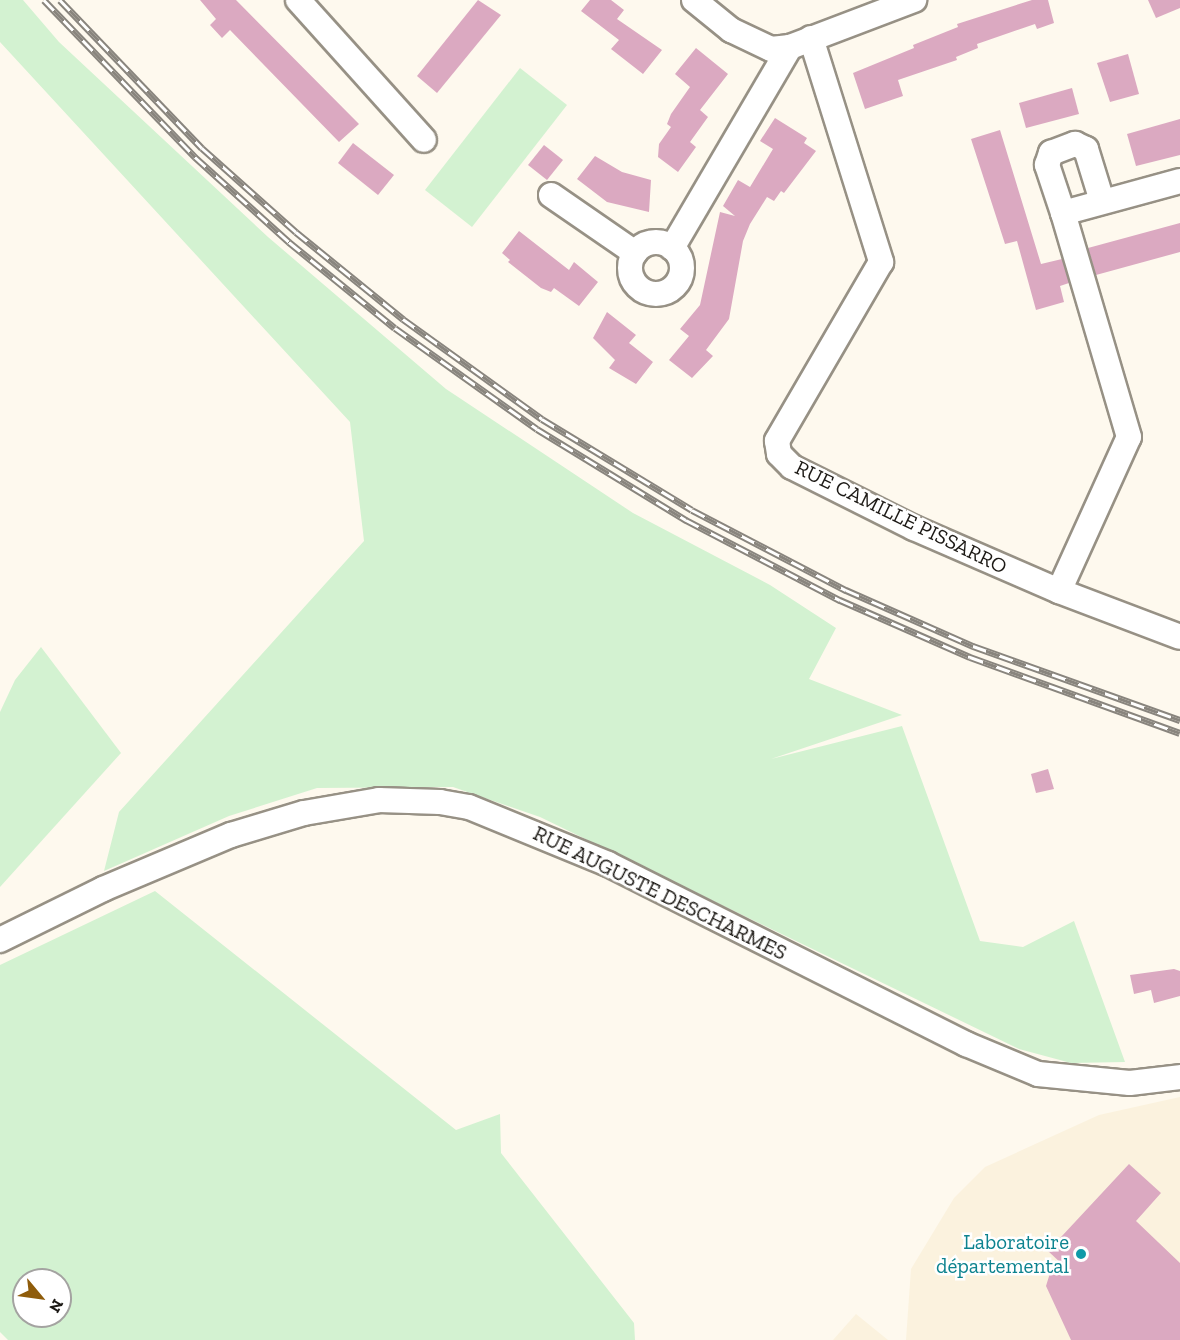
<!DOCTYPE html>
<html>
<head>
<meta charset="utf-8">
<style>
  body { margin:0 }
  #map { position:relative; width:1180px; height:1340px; overflow:hidden; background:#fef9ee; font-family:"Zilla Slab",serif }
  div>[style] { position:absolute }
  .built>* { inset:0; background:#fbf2de }
  .green>* { inset:0; background:#d3f2d1 }
  .building>* { inset:0; background:#dba9c1 }
  .roads { filter:drop-shadow(2px 0 #979185) drop-shadow(-2px 0 #979185) drop-shadow(0 2px #979185) drop-shadow(0 -2px #979185) }
  .minor>* { height:24px; margin:-12px; padding:0 12px; transform-origin:12px; border-radius:12px; background:#fff }
  .minor>.ring { margin:-12px; padding:0; box-sizing:content-box; background:none; border:24px solid #fff; border-radius:50% }
  .rail>* { height:7px; margin-top:-3.5px; transform-origin:0; background:repeating-linear-gradient(90deg,#fff 0 14px,#89857e 0 28px); box-sizing:border-box; border-block:2px solid #89857e }
  .dots>* { width:16px; height:16px; translate:-50% -50%; box-sizing:border-box; border:3px solid #fff; border-radius:50% }
  span { translate:-50% -50%; white-space:nowrap; text-align:center; line-height:1.15; -webkit-text-stroke:5px #fff; paint-order:stroke }
  .street-label { font-size:21px; color:#1c1915 }
  .culture-label { font-size:21px; color:#0d838f }
  .right { translate:-100% -50%; text-align:right }
  .north { position:absolute; left:12px; top:1268px; width:60px; height:60px; box-sizing:border-box; background:#fff; border:2px solid #a4a3a1; border-radius:50%; rotate:119deg; font-size:16px; font-weight:700; line-height:24px; text-align:center; color:#1c1915 }
  .north::after { content:''; display:block; margin:auto; width:21px; height:27px; background:#8f5c0b; clip-path:polygon(50% 0,100% 100%,50% 72%,0 100%) }
</style>
</head>
<body>
<div id="map">
  <div class="built">
    <div style="clip-path:polygon(1180px 1097px,1180px 1340px,906px 1340px,911px 1269px,954px 1198px,985px 1167px,1099px 1115px)"></div>
    <div style="clip-path:polygon(856px 1314px,888px 1340px,833px 1340px)"></div>
  </div>
  <div class="green">
    <div style="clip-path:polygon(0 0,23px 0,59px 42px,268px 237px,446px 389px,633px 513px,770px 585px,836px 628px,809px 679px,902px 715px,771px 759px,902px 726px,980px 941px,1023px 947px,1074px 921px,1125px 1062px,1071px 1063px,1019px 1049px,540px 817px,453px 787px,317px 788px,229px 816px,104px 871px,119px 812px,364px 541px,350px 422px,0 42px)"></div>
    <div style="clip-path:polygon(520px 68px,567px 105px,472px 227px,425px 190px)"></div>
    <div style="clip-path:polygon(41px 647px,121px 753px,0 887px,0 712px,15px 680px)"></div>
    <div style="clip-path:polygon(evenodd,155px 891px,456px 1130px,500px 1114px,501px 1153px,634px 1323px,635px 1340px,8px 1340px,0 1332px,0 965px,155px 891px,24px 1280px,60px 1280px,60px 1316px,24px 1316px,24px 1280px)"></div>
  </div>
  <div class="building">
    <div style="clip-path:polygon(200px 0,236px 0,359px 124px,339px 142px,230px 30px,222px 38px,210px 25px,216px 19px)"></div>
    <div style="clip-path:polygon(478px 0,501px 15px,437px 93px,417px 76px)"></div>
    <div style="clip-path:polygon(590px 0,611px 0,624px 10px,617px 19px,662px 50px,643px 74px,611px 49px,619px 40px,581px 11px)"></div>
    <div style="clip-path:polygon(1032px 0,1048px 0,1054px 23px,1037px 29px,1035px 24px,977px 44px,978px 48px,956px 57px,957px 60px,898px 80px,903px 96px,865px 109px,853px 73px,914px 48px,913px 45px,958px 27px,957px 24px)"></div>
    <div style="clip-path:polygon(1148px 0,1180px 0,1180px 8px,1156px 18px)"></div>
    <div style="clip-path:polygon(696px 48px,728px 74px,700px 110px,708px 117px,690px 142px,696px 147px,678px 172px,658px 157px,659px 144px,671px 127px,667px 124px,671px 114px,690px 87px,675px 74px)"></div>
    <div style="clip-path:polygon(1128px 54px,1139px 94px,1110px 102px,1097px 63px)"></div>
    <div style="clip-path:polygon(1072px 88px,1079px 114px,1026px 128px,1019px 103px)"></div>
    <div style="clip-path:polygon(775px 118px,807px 138px,804px 143px,816px 151px,784px 193px,781px 191px,774px 201px,767px 197px,750px 224px,743px 241px,729px 319px,706px 350px,713px 356px,692px 378px,669px 360px,689px 336px,680px 329px,700px 305px,720px 212px,735px 216px,723px 206px,738px 180px,750px 187px,773px 149px,760px 141px)"></div>
    <div style="clip-path:polygon(1180px 119px,1180px 155px,1136px 166px,1127px 134px)"></div>
    <div style="clip-path:polygon(1000px 130px,1041px 264px,1062px 259px,1069px 283px,1060px 286px,1064px 302px,1036px 310px,1017px 241px,1005px 244px,971px 139px)"></div>
    <div style="clip-path:polygon(353px 143px,394px 175px,378px 195px,338px 163px)"></div>
    <div style="clip-path:polygon(544px 145px,563px 160px,547px 180px,528px 165px)"></div>
    <div style="clip-path:polygon(595px 156px,622px 172px,651px 180px,649px 212px,607px 202px,577px 179px)"></div>
    <div style="clip-path:polygon(1180px 223px,1180px 252px,1096px 275px,1088px 248px)"></div>
    <div style="clip-path:polygon(519px 231px,569px 270px,574px 262px,598px 282px,579px 306px,554px 288px,551px 292px,541px 288px,508px 262px,510px 260px,502px 253px)"></div>
    <div style="clip-path:polygon(607px 312px,636px 335px,629px 343px,653px 362px,636px 384px,609px 368px,615px 360px,593px 338px)"></div>
    <div style="clip-path:polygon(1048px 769px,1054px 789px,1036px 793px,1031px 774px)"></div>
    <div style="clip-path:polygon(1174px 969px,1180px 971px,1180px 996px,1154px 1003px,1151px 990px,1134px 994px,1130px 975px)"></div>
    <div style="clip-path:polygon(1129px 1164px,1161px 1193px,1136px 1221px,1180px 1263px,1180px 1340px,1071px 1340px,1046px 1286px,1050px 1273px,1063px 1265px,1048px 1251px)"></div>
  </div>
  <div class="roads">
    <div class="minor">
      <div style="left:298px;top:0;width:188px;rotate:48deg"></div>
      <div style="left:694px;top:0;width:48px;rotate:39deg"></div>
      <div style="left:731px;top:30px;width:44px;rotate:25.4deg"></div>
      <div style="left:771px;top:49px;width:19px;rotate:-6deg"></div>
      <div style="left:790px;top:47px;width:133px;rotate:-20.8deg"></div>
      <div style="left:811px;top:38px;width:235px;rotate:72.6deg"></div>
      <div style="left:881px;top:262px;width:207px;rotate:120.2deg"></div>
      <div style="left:777px;top:441px;width:13px;rotate:81deg"></div>
      <div style="left:779px;top:454px;width:18px;rotate:45deg"></div>
      <div style="left:792px;top:467px;width:136px;rotate:26.6deg"></div>
      <div style="left:914px;top:528px;width:158px;rotate:23.5deg"></div>
      <div style="left:1059px;top:591px;width:129px;rotate:20.8deg"></div>
      <div style="left:551px;top:195px;width:102px;rotate:34.6deg"></div>
      <div style="left:1063px;top:213px;width:51px;rotate:-108.4deg"></div>
      <div style="left:1047px;top:165px;width:13px;rotate:-72deg"></div>
      <div style="left:1051px;top:153px;width:26px;rotate:-21deg"></div>
      <div style="left:1075px;top:144px;width:12px;rotate:24deg"></div>
      <div style="left:1086px;top:149px;width:54px;rotate:72.9deg"></div>
      <div class="ring" style="left:630px;top:242px;width:28px;height:28px"></div>
      <div style="left:672px;top:248px;width:233px;rotate:-59.6deg"></div>
      <div style="left:1059px;top:591px;width:169px;rotate:-65.6deg"></div>
      <div style="left:1129px;top:437px;width:234px;rotate:-106.4deg"></div>
      <div style="left:1063px;top:213px;width:121px;rotate:-15.3deg"></div>
      <div style="left:0;top:940px;width:115px;rotate:-26.3deg"></div>
      <div style="left:103px;top:889px;width:139px;rotate:-22.9deg"></div>
      <div style="left:231px;top:835px;width:76px;rotate:-16.8deg"></div>
      <div style="left:304px;top:813px;width:76px;rotate:-9.8deg"></div>
      <div style="left:379px;top:800px;width:61px;rotate:1.9deg"></div>
      <div style="left:440px;top:802px;width:29px;rotate:10deg"></div>
      <div style="left:469px;top:807px;width:150px;rotate:22.3deg"></div>
      <div style="left:608px;top:864px;width:401px;rotate:26.7deg"></div>
      <div style="left:966px;top:1044px;width:78px;rotate:22.6deg"></div>
      <div style="left:1038px;top:1074px;width:92px;rotate:5.6deg"></div>
      <div style="left:1130px;top:1083px;width:50px;rotate:-6.8deg"></div>
    </div>
  </div>
  <div class="rail">
    <div style="left:44px;top:0;width:218px;rotate:46.1deg"></div>
    <div style="left:195px;top:157px;width:127px;rotate:42.1deg"></div>
    <div style="left:289px;top:242px;width:136px;rotate:39.1deg"></div>
    <div style="left:395px;top:328px;width:174px;rotate:35.4deg"></div>
    <div style="left:537px;top:429px;width:175px;rotate:31.4deg"></div>
    <div style="left:686px;top:520px;width:174px;rotate:27.5deg"></div>
    <div style="left:840px;top:600px;width:142px;rotate:23.7deg"></div>
    <div style="left:970px;top:657px;width:223px;rotate:19.9deg"></div>
    <div style="left:60px;top:0;width:205px;rotate:46.2deg"></div>
    <div style="left:202px;top:148px;width:126px;rotate:41.8deg"></div>
    <div style="left:296px;top:232px;width:138px;rotate:39.1deg"></div>
    <div style="left:403px;top:319px;width:171px;rotate:35.7deg"></div>
    <div style="left:542px;top:419px;width:175px;rotate:31.2deg"></div>
    <div style="left:692px;top:510px;width:174px;rotate:27.5deg"></div>
    <div style="left:846px;top:590px;width:139px;rotate:23.8deg"></div>
    <div style="left:973px;top:646px;width:220px;rotate:19.7deg"></div>
  </div>
  <div class="dots">
    <div style="left:1081px;top:1254px;background:#0f9aa8"></div>
  </div>
  <div class="street-label">
    <span style="left:901px;top:517px;rotate:26deg">RUE CAMILLE PISSARRO</span>
    <span style="left:660px;top:893px;rotate:26deg">RUE AUGUSTE DESCHARMES</span>
  </div>
  <div class="culture-label">
    <span class="right" style="left:1069px;top:1254px">Laboratoire<br>départemental</span>
  </div>
  <div class="north">N</div>
</div>
</body>
</html>
